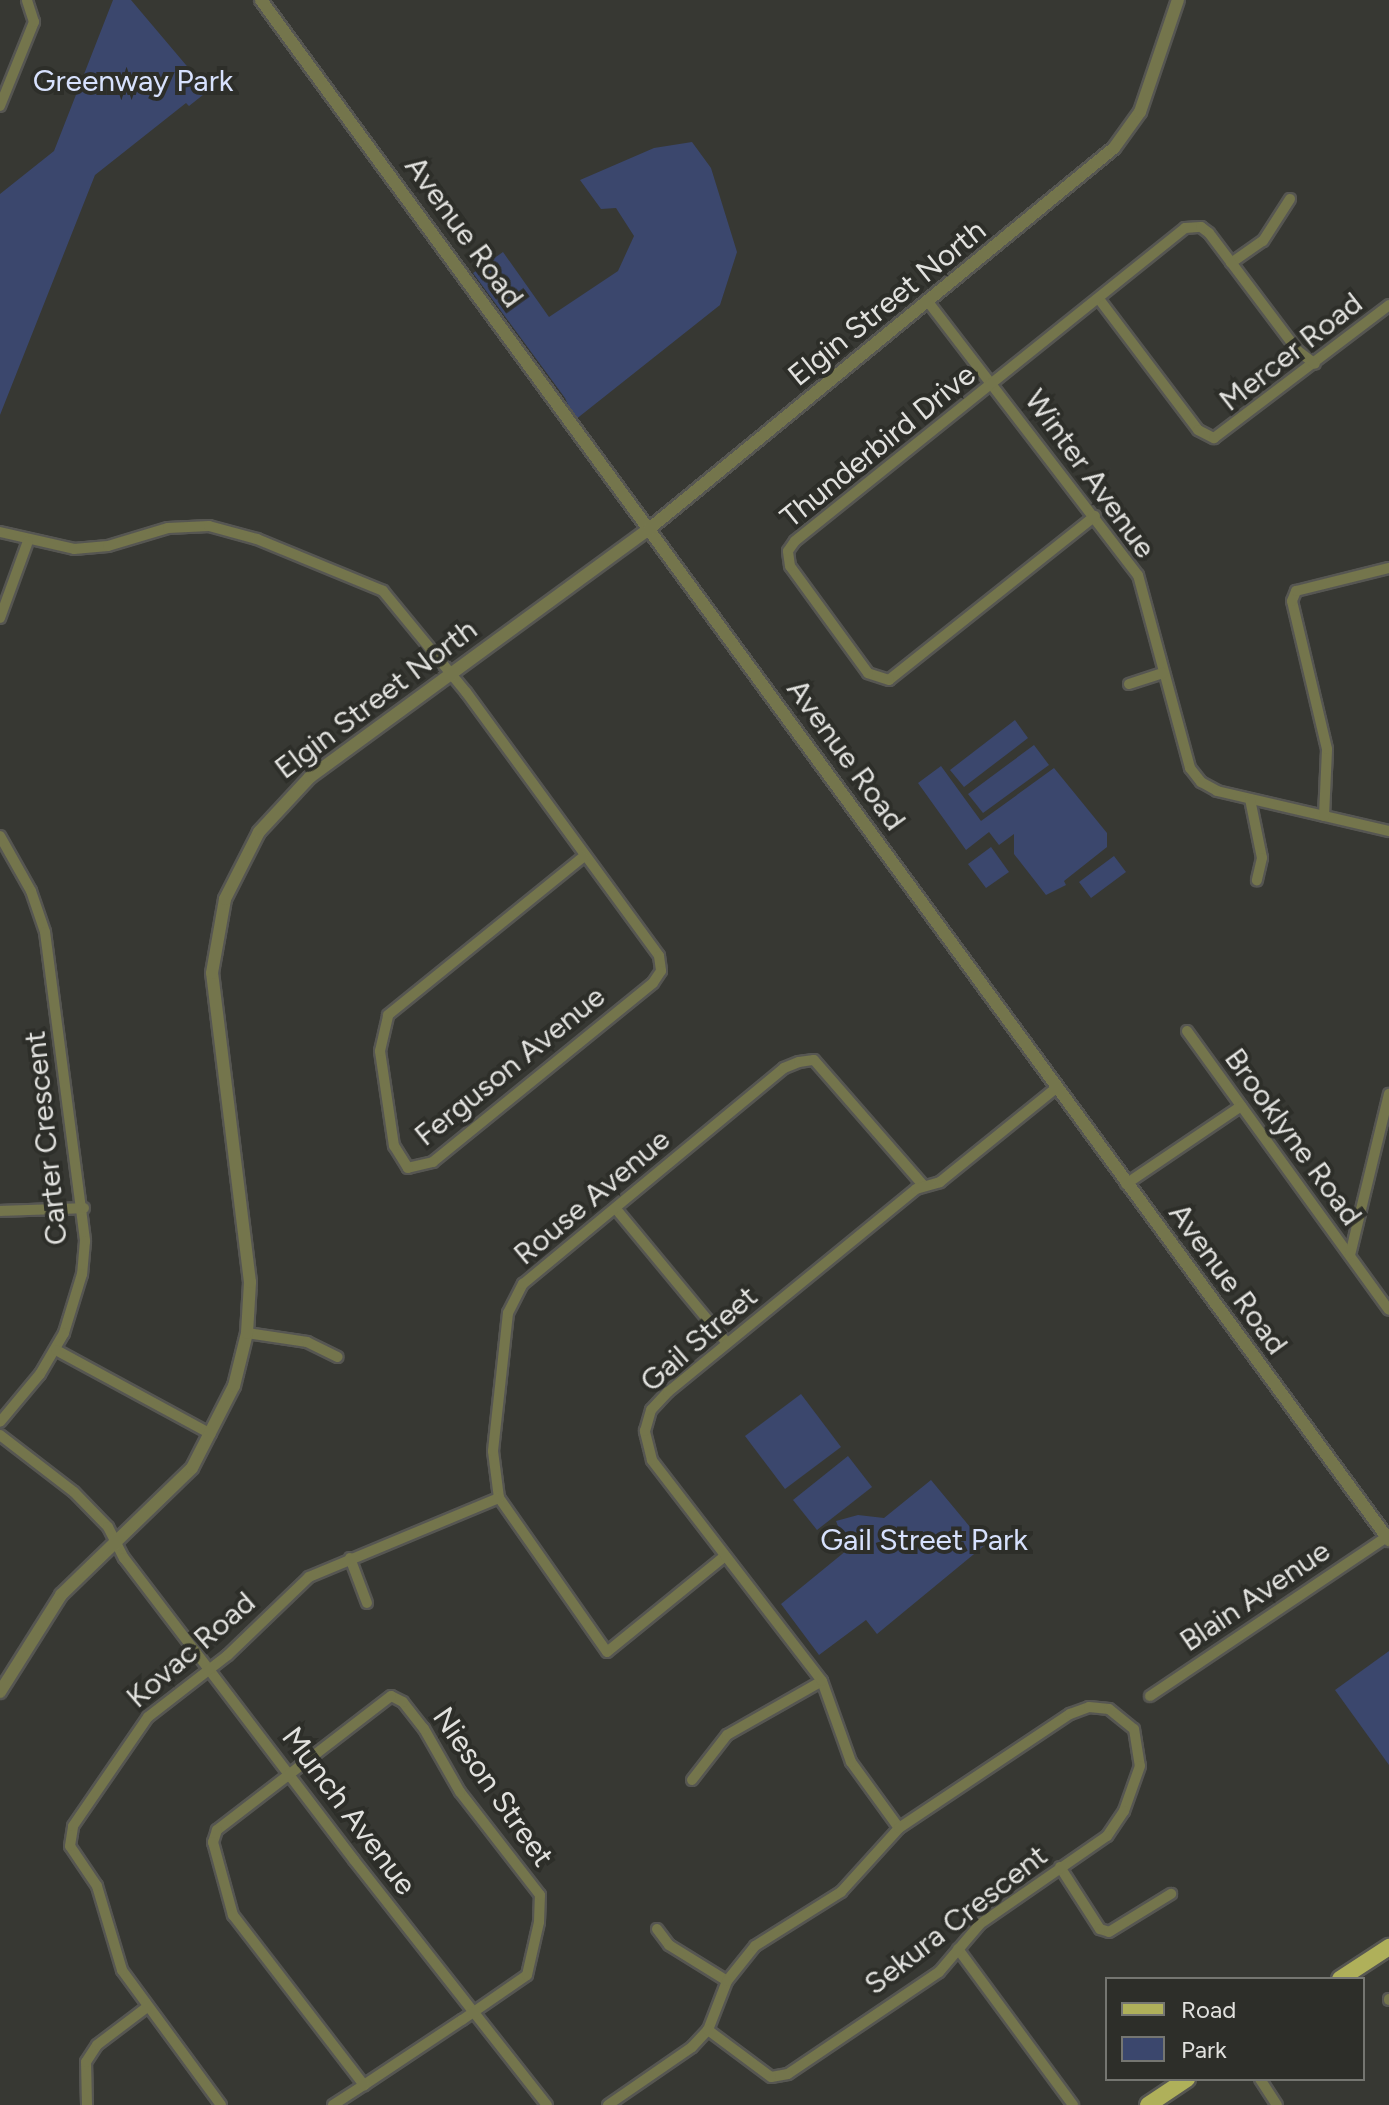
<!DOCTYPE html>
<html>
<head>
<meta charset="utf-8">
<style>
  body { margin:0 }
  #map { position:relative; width:1389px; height:2105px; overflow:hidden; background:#373833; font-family:Figtree,sans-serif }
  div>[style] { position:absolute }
  .green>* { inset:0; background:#3b476d }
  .roads { filter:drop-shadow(2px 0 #565652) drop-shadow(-2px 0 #565652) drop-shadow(0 2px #565652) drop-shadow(0 -2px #565652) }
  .minor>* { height:10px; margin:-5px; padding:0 5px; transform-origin:5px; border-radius:5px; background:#74754c }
  .tertiary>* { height:12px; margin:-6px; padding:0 6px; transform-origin:6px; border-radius:6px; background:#74754c }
  .primary>* { height:16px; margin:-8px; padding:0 8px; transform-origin:8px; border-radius:8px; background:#afb05a }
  span { translate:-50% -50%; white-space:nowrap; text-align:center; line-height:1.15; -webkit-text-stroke:8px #2d2e29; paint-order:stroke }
  .park-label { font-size:30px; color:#d7e1fd }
  .street-label { font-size:30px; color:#e1e1de }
  .legend { position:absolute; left:1105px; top:1977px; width:260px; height:104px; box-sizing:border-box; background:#2d2e29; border:2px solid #757671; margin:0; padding:10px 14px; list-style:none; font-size:24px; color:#e1e1de }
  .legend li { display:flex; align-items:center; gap:16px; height:40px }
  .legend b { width:40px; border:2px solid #757671 }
</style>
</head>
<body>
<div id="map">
  <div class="green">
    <div style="clip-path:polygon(113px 0,131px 0,208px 91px,189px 106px,186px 103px,95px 175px,0 415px,0 194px,54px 151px)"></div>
    <div style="clip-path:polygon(692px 142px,711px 168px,737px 252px,720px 305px,575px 420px,565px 398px,473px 273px,503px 252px,549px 317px,618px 271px,634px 236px,616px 208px,601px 209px,580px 180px,654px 148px)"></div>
    <div style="clip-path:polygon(1015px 720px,1028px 738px,964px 787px,950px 770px)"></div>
    <div style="clip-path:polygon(1034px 745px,1049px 765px,983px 813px,968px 794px)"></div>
    <div style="clip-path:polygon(941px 766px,981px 821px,1054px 768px,1107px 833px,1107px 847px,1064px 881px,1066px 885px,1046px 895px,1014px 854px,1014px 834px,999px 845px,989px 832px,966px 850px,918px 783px)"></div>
    <div style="clip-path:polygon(991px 847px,1009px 872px,986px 888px,968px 864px)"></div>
    <div style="clip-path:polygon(1114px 856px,1126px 872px,1091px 898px,1079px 882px)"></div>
    <div style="clip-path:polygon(801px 1394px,841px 1447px,785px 1489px,745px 1436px)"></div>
    <div style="clip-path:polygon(848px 1456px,872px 1487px,817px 1530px,793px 1500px)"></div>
    <div style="clip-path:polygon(931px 1480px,985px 1545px,877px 1634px,866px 1620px,819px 1655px,781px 1604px,847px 1550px,836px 1521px,858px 1515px,884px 1518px)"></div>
    <div style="clip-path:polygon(1389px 1651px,1389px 1765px,1335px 1690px)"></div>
  </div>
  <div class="roads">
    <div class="minor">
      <div style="left:0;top:106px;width:91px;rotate:-68deg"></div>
      <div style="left:34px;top:22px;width:23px;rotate:-108deg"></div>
      <div style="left:1231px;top:263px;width:39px;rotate:-35deg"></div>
      <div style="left:1263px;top:241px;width:50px;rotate:-57.3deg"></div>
      <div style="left:1099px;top:299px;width:164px;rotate:52.9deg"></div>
      <div style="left:1198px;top:430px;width:18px;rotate:27deg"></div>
      <div style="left:1214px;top:438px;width:220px;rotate:-37.2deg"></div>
      <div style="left:929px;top:303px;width:343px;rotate:52.5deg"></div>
      <div style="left:1138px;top:575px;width:200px;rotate:74.9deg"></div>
      <div style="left:1190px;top:768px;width:18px;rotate:52deg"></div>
      <div style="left:1201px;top:782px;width:18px;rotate:29deg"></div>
      <div style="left:1217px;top:791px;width:177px;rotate:13.1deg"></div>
      <div style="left:1095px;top:516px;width:263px;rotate:141.5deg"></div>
      <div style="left:889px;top:680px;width:22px;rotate:-162deg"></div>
      <div style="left:868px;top:673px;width:132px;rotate:-126.1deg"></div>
      <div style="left:790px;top:566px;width:15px;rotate:-98deg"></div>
      <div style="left:788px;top:551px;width:12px;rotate:-55deg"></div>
      <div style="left:795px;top:541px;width:500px;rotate:-38.75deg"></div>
      <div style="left:1185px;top:228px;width:16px;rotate:-4deg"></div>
      <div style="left:1201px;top:227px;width:10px;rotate:37deg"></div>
      <div style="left:1209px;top:233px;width:148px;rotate:53deg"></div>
      <div style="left:1298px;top:351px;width:21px;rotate:37deg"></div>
      <div style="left:0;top:532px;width:76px;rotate:12.9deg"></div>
      <div style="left:74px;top:549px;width:34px;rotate:-5deg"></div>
      <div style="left:108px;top:546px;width:63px;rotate:-16.7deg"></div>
      <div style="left:168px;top:528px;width:41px;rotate:-2.8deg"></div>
      <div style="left:209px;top:526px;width:50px;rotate:15.2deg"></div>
      <div style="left:257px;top:539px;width:136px;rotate:22.4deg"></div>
      <div style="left:383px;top:591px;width:131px;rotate:50.6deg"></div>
      <div style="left:466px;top:692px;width:327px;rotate:53.8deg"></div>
      <div style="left:659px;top:956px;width:15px;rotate:82deg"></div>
      <div style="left:661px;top:971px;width:14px;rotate:124deg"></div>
      <div style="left:653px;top:983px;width:284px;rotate:140.9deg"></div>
      <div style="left:433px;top:1162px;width:26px;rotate:167deg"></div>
      <div style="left:408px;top:1168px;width:26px;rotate:-122deg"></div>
      <div style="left:394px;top:1146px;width:96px;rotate:-98.4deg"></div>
      <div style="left:380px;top:1051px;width:37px;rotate:-77deg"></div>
      <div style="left:388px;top:1015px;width:251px;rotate:-39deg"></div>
      <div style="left:0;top:618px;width:82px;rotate:-70deg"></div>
      <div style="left:1129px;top:684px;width:36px;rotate:-18deg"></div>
      <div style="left:1250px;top:799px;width:60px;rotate:78.5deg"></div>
      <div style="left:1262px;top:858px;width:23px;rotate:103deg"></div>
      <div style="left:1324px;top:816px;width:67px;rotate:-87.4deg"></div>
      <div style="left:1327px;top:749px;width:152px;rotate:-103.3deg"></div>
      <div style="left:1292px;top:601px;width:11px;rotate:-68deg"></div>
      <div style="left:1296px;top:591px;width:96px;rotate:-13.9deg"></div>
      <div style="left:0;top:836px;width:63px;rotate:60.6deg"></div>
      <div style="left:31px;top:891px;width:43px;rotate:71.1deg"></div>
      <div style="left:45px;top:932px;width:312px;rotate:82.6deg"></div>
      <div style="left:85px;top:1241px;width:33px;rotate:95deg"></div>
      <div style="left:82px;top:1274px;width:62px;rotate:107deg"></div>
      <div style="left:64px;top:1333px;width:48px;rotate:120.3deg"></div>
      <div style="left:40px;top:1374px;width:62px;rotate:129.8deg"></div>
      <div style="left:1187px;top:1031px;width:344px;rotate:54.1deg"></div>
      <div style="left:1126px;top:1184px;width:139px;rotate:-34.1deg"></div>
      <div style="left:616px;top:1209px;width:174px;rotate:50.4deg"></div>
      <div style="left:0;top:1211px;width:84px;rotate:-2deg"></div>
      <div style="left:1350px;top:1255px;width:166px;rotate:-76.4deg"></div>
      <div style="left:247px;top:1333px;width:61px;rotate:8.5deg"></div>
      <div style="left:307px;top:1342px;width:34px;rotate:26deg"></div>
      <div style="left:56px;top:1350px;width:176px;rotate:28.5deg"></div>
      <div style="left:0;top:1435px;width:93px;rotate:37.6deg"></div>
      <div style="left:74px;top:1492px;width:49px;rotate:45.8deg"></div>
      <div style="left:108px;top:1527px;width:35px;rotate:63deg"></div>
      <div style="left:124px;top:1558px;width:380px;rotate:52.7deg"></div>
      <div style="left:354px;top:1860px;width:312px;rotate:51.8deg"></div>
      <div style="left:725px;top:1556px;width:152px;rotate:140.9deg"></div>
      <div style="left:607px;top:1652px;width:188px;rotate:-125deg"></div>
      <div style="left:499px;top:1498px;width:47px;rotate:-97.3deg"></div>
      <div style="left:493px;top:1451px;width:139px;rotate:-83.8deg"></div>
      <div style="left:508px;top:1313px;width:33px;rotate:-63deg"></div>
      <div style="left:523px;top:1284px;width:339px;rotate:-39.6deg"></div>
      <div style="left:784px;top:1068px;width:16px;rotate:-22deg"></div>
      <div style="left:799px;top:1062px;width:15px;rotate:-8deg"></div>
      <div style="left:814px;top:1060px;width:167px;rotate:48.9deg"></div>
      <div style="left:350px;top:1558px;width:48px;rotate:69.3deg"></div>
      <div style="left:1150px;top:1696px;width:285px;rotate:-33.9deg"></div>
      <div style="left:692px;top:1780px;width:57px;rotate:-52.1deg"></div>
      <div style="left:727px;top:1735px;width:109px;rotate:-29.6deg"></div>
      <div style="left:899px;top:1828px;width:82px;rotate:-126deg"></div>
      <div style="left:851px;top:1762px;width:86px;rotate:-109.7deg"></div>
      <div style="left:822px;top:1681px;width:279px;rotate:-127.6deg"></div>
      <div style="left:652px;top:1460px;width:30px;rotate:-104deg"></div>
      <div style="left:645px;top:1431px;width:22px;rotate:-74deg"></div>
      <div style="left:651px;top:1410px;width:25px;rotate:-47deg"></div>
      <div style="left:668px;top:1392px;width:320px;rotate:-39.3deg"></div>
      <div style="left:916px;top:1189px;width:25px;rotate:-16deg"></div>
      <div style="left:940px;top:1182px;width:149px;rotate:-39deg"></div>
      <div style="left:1060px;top:1867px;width:74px;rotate:57.2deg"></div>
      <div style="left:1100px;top:1929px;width:9px;rotate:18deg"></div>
      <div style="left:1109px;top:1932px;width:73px;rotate:-31.5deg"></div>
      <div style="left:657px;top:1929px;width:20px;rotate:53deg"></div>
      <div style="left:669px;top:1945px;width:68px;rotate:31.8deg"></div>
      <div style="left:958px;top:1949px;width:194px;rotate:53.6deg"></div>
      <div style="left:1389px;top:1999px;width:1px;rotate:90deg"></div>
      <div style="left:1260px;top:2079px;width:31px;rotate:57deg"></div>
      <div style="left:87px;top:2105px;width:43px;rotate:-91.3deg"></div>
      <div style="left:86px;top:2062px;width:20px;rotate:-57deg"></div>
      <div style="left:97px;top:2045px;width:63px;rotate:-37.2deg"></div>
      <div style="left:221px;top:2105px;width:167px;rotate:-126.3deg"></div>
      <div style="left:122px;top:1970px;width:88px;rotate:-106.6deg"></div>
      <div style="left:97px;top:1886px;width:48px;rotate:-124deg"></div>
      <div style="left:70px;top:1846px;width:20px;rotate:-81deg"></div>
      <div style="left:73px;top:1826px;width:132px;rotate:-55.5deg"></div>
      <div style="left:148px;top:1717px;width:101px;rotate:-37.8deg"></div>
      <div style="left:228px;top:1655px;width:112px;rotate:-43.9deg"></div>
      <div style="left:309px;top:1577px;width:206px;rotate:-22.6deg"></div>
      <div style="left:333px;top:2105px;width:37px;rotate:-33deg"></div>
      <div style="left:364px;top:2085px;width:118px;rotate:-33.6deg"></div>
      <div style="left:462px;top:2020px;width:79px;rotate:-34.7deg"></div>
      <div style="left:527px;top:1975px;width:54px;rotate:-77.2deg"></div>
      <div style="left:539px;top:1922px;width:27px;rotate:-88deg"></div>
      <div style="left:540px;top:1895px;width:130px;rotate:-127.8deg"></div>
      <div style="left:460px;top:1792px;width:73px;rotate:-119.7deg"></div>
      <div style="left:424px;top:1729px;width:34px;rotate:-128deg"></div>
      <div style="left:403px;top:1702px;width:13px;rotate:-153deg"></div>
      <div style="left:391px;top:1696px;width:220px;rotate:142.4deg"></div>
      <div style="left:217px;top:1830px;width:13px;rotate:108deg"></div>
      <div style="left:213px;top:1842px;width:76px;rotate:74.7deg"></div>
      <div style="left:233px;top:1915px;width:215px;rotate:52.4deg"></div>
      <div style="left:608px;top:2105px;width:102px;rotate:-34.6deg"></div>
      <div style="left:692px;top:2047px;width:23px;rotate:-47deg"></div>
      <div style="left:708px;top:2030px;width:53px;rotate:-68.8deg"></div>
      <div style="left:727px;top:1981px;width:45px;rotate:-51.3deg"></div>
      <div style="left:755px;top:1946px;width:102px;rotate:-32.1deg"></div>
      <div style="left:841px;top:1892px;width:86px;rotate:-47.8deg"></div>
      <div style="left:899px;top:1828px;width:206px;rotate:-33.7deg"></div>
      <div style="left:1070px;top:1714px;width:20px;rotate:-20deg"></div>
      <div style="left:1089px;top:1707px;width:20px;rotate:6deg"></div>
      <div style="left:1109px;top:1709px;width:32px;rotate:39deg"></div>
      <div style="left:1134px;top:1729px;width:37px;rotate:81deg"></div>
      <div style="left:1140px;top:1766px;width:48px;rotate:109.6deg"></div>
      <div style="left:1124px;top:1811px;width:30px;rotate:124deg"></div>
      <div style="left:1107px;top:1836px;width:155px;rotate:145.3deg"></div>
      <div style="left:980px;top:1924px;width:63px;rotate:130.5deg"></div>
      <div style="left:939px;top:1972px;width:182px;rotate:146deg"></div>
      <div style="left:788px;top:2074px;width:17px;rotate:170deg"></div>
      <div style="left:771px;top:2077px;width:79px;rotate:-143.3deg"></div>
    </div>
    <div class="tertiary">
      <div style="left:261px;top:0;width:1909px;rotate:53.78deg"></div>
      <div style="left:0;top:1692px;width:115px;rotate:-57.8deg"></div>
      <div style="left:61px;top:1595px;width:182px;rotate:-44.1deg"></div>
      <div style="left:192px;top:1468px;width:92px;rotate:-62.9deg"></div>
      <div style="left:234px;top:1386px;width:55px;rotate:-76.2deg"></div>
      <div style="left:247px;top:1333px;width:51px;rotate:-86.6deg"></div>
      <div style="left:250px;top:1282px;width:311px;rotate:-97deg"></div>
      <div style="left:212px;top:973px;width:75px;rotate:-80deg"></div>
      <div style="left:225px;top:899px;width:75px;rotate:-63.1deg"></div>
      <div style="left:259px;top:832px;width:75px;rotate:-47.2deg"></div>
      <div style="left:310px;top:777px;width:420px;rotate:-36.2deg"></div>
      <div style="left:649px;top:529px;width:601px;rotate:-39.33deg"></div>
      <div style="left:1114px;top:148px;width:44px;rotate:-54.2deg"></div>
      <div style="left:1140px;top:112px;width:118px;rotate:-71.3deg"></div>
    </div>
    <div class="primary">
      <div style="left:1340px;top:1979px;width:59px;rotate:-33.1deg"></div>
      <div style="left:1148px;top:2105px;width:47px;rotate:-33.7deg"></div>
    </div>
  </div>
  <div class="park-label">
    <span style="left:133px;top:81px">Greenway Park</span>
    <span style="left:924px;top:1540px">Gail Street Park</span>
  </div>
  <div class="street-label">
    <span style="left:464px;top:232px;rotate:54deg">Avenue Road</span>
    <span style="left:887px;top:303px;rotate:-39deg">Elgin Street North</span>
    <span style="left:1291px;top:352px;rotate:-38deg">Mercer Road</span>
    <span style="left:878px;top:446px;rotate:-39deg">Thunderbird Drive</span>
    <span style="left:1090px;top:474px;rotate:54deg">Winter Avenue</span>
    <span style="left:376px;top:699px;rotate:-37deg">Elgin Street North</span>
    <span style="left:846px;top:755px;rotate:54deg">Avenue Road</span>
    <span style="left:510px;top:1066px;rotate:-39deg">Ferguson Avenue</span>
    <span style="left:1293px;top:1137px;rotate:54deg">Brooklyne Road</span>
    <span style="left:46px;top:1138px;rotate:-96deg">Carter Crescent</span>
    <span style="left:592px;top:1197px;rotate:-40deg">Rouse Avenue</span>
    <span style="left:1228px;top:1279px;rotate:54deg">Avenue Road</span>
    <span style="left:699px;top:1339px;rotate:-41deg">Gail Street</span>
    <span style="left:1255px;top:1596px;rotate:-34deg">Blain Avenue</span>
    <span style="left:191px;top:1650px;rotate:-41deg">Kovac Road</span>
    <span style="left:493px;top:1787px;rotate:55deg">Nieson Street</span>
    <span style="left:349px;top:1811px;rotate:53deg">Munch Avenue</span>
    <span style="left:956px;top:1920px;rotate:-38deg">Sekura Crescent</span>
  </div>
  <ul class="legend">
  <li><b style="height:10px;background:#afb05a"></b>Road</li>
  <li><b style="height:22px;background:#3b476d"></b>Park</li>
  </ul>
</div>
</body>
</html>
